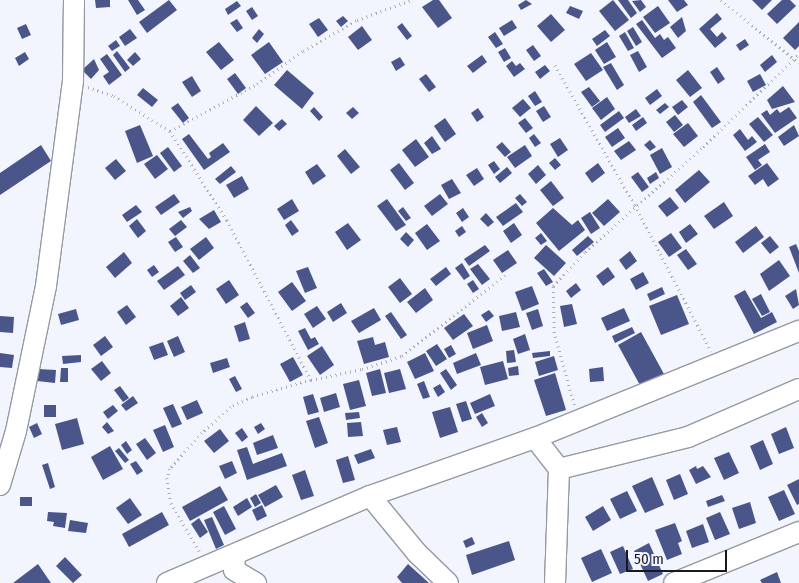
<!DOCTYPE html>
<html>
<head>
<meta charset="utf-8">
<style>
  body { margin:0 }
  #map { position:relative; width:799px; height:583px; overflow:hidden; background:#f2f4fe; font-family:"Fira Sans Condensed",sans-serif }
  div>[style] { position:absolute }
  .building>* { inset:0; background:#4a568a }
  .path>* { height:2.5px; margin-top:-1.25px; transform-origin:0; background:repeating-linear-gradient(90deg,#aaabb3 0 1px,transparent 0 5px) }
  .roads { filter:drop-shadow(1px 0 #9699a1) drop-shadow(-1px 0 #9699a1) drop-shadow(0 1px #9699a1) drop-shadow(0 -1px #9699a1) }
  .minor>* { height:20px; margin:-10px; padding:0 10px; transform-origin:10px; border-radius:10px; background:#fff }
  span { translate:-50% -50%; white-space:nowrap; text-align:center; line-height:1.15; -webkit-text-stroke:5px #f2f4fe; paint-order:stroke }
  .scale { position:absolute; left:626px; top:550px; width:101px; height:22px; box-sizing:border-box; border:2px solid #18191c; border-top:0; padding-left:6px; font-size:15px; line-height:18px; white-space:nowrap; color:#18191c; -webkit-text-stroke:4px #f2f4fe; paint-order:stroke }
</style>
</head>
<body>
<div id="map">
  <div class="building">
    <div style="clip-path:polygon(95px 0,110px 0,110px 7px,96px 8px)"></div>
    <div style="clip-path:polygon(128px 0,138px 0,145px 10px,137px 15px)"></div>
    <div style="clip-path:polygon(169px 0,177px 10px,147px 33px,139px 22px)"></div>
    <div style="clip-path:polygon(433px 0,439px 0,452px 18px,438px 28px,422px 7px)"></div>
    <div style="clip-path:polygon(526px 0,532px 4px,521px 10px,518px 5px)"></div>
    <div style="clip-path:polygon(613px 0,629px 20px,615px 31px,599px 11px)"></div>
    <div style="clip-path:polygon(618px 0,628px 0,637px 13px,631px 18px)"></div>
    <div style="clip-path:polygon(641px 0,646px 7px,640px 12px,632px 1px)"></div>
    <div style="clip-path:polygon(668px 0,684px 0,688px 5px,677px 12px)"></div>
    <div style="clip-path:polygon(752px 0,772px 0,762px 10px)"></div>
    <div style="clip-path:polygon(782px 0,790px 0,796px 6px,777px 24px,767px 14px)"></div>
    <div style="clip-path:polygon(237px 1px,241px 6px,228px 15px,225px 9px)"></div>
    <div style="clip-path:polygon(570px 6px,583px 11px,579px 19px,566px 13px)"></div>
    <div style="clip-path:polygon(658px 6px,670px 23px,655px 33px,643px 17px)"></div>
    <div style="clip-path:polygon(252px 7px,258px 16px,252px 20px,246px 11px)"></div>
    <div style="clip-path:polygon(717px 13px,722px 19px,710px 29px,717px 37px,722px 32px,727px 38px,715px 48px,699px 29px)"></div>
    <div style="clip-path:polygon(551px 14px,565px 30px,551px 42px,537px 26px)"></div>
    <div style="clip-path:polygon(343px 16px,348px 21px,341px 27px,336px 21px)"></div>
    <div style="clip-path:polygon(682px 17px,686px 31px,678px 38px,670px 27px)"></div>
    <div style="clip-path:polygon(319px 18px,328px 30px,318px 37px,309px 24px)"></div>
    <div style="clip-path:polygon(237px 19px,243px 28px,237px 32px,230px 23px)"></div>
    <div style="clip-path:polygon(512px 20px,517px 28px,504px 36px,499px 28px)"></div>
    <div style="clip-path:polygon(642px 20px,655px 38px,660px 34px,664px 40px,668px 37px,676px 48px,662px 58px,636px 24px)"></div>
    <div style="clip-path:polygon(799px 22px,799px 46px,795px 50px,783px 38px)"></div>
    <div style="clip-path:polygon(402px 23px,412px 36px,407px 40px,397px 27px)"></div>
    <div style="clip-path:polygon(26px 24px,31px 35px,22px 39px,17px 28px)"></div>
    <div style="clip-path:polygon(362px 26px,372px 40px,358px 50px,348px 37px)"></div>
    <div style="clip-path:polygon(633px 27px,642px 42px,636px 46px,627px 31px)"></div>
    <div style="clip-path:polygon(130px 29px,137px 38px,125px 46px,119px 37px)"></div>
    <div style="clip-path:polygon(259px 29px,264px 34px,257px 43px,252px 38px)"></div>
    <div style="clip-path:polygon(605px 30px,610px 36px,597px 46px,592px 39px)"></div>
    <div style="clip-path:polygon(495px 32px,503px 44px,496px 48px,488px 37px)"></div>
    <div style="clip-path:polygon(625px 32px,634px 48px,628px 51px,619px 36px)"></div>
    <div style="clip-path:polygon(745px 39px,749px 45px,740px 51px,736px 45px)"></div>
    <div style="clip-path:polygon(116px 40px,120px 46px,112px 51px,108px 46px)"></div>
    <div style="clip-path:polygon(219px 42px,234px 60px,221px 70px,206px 52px)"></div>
    <div style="clip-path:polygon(269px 42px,283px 62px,265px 74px,251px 55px)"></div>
    <div style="clip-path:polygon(607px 42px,616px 57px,604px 64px,595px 50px)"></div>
    <div style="clip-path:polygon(533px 45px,541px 56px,534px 61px,526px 50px)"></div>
    <div style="clip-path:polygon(505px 48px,511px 58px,504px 62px,498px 52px)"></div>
    <div style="clip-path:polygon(117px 51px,130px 68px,125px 72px,113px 55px)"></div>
    <div style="clip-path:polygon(638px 51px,647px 67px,639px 72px,630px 55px)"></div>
    <div style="clip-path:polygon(25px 52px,29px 59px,19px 66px,15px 58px)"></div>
    <div style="clip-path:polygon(135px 52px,141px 59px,133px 66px,127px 60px)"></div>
    <div style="clip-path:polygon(591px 53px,603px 70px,586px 81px,574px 64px)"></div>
    <div style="clip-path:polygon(107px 54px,122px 75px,109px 85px,103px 76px,109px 72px,100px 59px)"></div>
    <div style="clip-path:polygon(482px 55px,487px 62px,473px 73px,467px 66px)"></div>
    <div style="clip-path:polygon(772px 55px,777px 62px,765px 72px,760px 65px)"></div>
    <div style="clip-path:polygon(400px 57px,405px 65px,396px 71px,391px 62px)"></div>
    <div style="clip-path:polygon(94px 59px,99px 70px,91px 79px,82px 70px)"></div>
    <div style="clip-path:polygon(512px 61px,516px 66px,520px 63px,525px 69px,514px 77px,506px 66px)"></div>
    <div style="clip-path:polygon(611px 63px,624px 85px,617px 90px,603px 67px)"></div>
    <div style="clip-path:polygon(545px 65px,550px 71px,540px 79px,535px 72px)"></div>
    <div style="clip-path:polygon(717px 67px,725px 79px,718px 84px,710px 72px)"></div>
    <div style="clip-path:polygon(287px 70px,314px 93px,302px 109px,274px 85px)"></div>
    <div style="clip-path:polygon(688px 70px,702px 88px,690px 97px,676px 80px)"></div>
    <div style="clip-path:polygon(235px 73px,246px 88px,238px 94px,227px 79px)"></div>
    <div style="clip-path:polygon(426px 74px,436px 87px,429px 92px,419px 79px)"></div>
    <div style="clip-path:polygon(760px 74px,766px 85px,753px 92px,747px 81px)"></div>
    <div style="clip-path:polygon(192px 76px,201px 91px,192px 97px,182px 82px)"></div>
    <div style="clip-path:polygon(783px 86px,795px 102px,772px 109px,767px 100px)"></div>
    <div style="clip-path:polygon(589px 87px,600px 101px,592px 107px,581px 92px)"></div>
    <div style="clip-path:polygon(143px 88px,158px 100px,152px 107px,137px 95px)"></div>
    <div style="clip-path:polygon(657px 89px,662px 96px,650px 105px,645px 98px)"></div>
    <div style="clip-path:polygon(535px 91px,542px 102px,535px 106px,528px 96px)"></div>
    <div style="clip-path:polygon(701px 95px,721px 122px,712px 128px,693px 102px)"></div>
    <div style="clip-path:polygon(607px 97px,615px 109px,601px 120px,592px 108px)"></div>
    <div style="clip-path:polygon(523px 99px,531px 108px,520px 117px,512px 108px)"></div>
    <div style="clip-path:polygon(682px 100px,688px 107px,678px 115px,672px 107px)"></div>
    <div style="clip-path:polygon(178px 103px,189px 118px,183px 123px,171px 108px)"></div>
    <div style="clip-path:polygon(665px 103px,669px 107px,660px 114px,656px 110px)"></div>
    <div style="clip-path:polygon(256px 106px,273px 123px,259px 136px,243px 120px)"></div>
    <div style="clip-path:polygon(544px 106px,551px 117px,543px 122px,536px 111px)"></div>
    <div style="clip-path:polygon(314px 107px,323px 117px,319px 121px,310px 111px)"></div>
    <div style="clip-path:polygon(353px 107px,359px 113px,352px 119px,346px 113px)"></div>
    <div style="clip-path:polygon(789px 107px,797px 118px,775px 133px,761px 114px,767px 110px,770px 115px,777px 109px,780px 113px)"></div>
    <div style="clip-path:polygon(478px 108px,484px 117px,477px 122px,471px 113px)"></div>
    <div style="clip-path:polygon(636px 109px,641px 116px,629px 123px,625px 117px)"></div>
    <div style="clip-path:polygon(619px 111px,624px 118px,605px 132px,600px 125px)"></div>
    <div style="clip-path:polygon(675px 115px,683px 125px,674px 132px,666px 122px)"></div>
    <div style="clip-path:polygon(643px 117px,647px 123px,636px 131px,632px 125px)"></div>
    <div style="clip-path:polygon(758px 117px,773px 135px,764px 142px,749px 124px)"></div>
    <div style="clip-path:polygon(445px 118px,456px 134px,445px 142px,434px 126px)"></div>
    <div style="clip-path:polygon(525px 118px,533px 128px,526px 133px,518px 123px)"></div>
    <div style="clip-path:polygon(282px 119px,287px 124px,279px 131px,274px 126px)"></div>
    <div style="clip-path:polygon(688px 123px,698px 136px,684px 147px,673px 134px)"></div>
    <div style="clip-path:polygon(140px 125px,153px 156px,137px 163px,125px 131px)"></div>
    <div style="clip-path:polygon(794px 125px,799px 136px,784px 146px,778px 137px)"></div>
    <div style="clip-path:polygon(618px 128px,625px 138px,612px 147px,605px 137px)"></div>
    <div style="clip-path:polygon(740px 129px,748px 140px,752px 136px,757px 142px,745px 151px,733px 135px)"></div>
    <div style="clip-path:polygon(189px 134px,208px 159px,211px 157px,209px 153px,223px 143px,230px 152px,204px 170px,182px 139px)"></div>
    <div style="clip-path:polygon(534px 134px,541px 143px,535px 147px,529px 138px)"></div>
    <div style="clip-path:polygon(432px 136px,441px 149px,432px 154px,424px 143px)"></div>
    <div style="clip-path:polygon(560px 138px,568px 150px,558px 157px,550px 144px)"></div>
    <div style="clip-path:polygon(416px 139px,429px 157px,415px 167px,402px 150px)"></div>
    <div style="clip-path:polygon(650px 140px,656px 147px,650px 151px,644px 145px)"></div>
    <div style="clip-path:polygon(629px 141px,636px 150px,621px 160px,614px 151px)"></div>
    <div style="clip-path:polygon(502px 142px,511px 152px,505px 157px,496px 147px)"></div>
    <div style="clip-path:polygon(765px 144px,770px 152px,758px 160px,762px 165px,755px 170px,746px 157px)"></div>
    <div style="clip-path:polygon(41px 145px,51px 161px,0 195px,0 173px)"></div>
    <div style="clip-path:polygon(525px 145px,532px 156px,515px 168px,507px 157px)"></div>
    <div style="clip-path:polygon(168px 147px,182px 166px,174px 172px,160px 153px)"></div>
    <div style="clip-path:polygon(662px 148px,672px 167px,660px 174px,650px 155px)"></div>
    <div style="clip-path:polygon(345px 149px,360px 167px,351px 174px,337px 156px)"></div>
    <div style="clip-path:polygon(157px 155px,168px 169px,155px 179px,144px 164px)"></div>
    <div style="clip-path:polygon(555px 158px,561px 165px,555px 170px,549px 163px)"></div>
    <div style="clip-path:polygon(116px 159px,126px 171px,115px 180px,105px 168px)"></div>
    <div style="clip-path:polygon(494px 161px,500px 169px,494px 174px,488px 165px)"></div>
    <div style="clip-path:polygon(399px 163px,414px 183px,405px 190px,390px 170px)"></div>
    <div style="clip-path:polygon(598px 163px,605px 173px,592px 183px,585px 173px)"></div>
    <div style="clip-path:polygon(767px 163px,779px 179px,768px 187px,763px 179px,755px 185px,748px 176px)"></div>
    <div style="clip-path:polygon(317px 164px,326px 176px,313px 185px,305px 172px)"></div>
    <div style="clip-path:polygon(538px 165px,546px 175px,536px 184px,528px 174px)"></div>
    <div style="clip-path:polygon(231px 166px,236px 172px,220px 184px,215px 179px)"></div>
    <div style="clip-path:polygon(507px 167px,512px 173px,500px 183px,495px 177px)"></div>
    <div style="clip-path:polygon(477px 168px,484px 179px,474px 186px,466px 175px)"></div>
    <div style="clip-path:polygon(699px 170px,710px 182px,685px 203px,675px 190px)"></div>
    <div style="clip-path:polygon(638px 172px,649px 187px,642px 192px,631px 177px)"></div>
    <div style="clip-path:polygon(656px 172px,659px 178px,650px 184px,647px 178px)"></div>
    <div style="clip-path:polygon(242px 176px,249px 189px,234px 198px,226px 185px)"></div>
    <div style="clip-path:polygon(452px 179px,461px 193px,449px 199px,441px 185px)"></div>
    <div style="clip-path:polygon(551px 181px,564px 198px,553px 206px,540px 190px)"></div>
    <div style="clip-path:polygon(174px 194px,180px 202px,161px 215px,155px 207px)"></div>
    <div style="clip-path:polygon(440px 194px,448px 204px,432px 216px,424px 206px)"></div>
    <div style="clip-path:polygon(520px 194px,527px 202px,522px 206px,515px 198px)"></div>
    <div style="clip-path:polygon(670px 197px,679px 208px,667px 217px,658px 206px)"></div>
    <div style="clip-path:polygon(292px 199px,299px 211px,284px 220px,277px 209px)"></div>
    <div style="clip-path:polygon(387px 199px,406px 225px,396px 231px,377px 206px)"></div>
    <div style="clip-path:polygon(608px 199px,620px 212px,604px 226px,592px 213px)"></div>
    <div style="clip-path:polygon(724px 202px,733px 216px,714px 229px,704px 216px)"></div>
    <div style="clip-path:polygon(516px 203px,523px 212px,503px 226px,496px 217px)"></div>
    <div style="clip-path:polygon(136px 205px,142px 212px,127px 222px,122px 215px)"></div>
    <div style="clip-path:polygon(190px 207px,192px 211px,183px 218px,178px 212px)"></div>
    <div style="clip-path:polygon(403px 207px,411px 218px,406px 221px,398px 211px)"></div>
    <div style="clip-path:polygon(463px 208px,469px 217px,462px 222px,456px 213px)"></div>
    <div style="clip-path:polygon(553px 208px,572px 225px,578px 220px,585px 230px,559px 251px,536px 223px)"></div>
    <div style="clip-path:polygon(214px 210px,221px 222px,209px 229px,199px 219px)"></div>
    <div style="clip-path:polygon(590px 212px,600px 228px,591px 234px,581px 218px)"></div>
    <div style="clip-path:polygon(486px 213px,494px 222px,488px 227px,480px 219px)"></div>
    <div style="clip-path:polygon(137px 219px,146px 231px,138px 238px,129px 226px)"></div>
    <div style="clip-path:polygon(181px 220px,187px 227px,175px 236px,169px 229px)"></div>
    <div style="clip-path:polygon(291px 220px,299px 231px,292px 236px,285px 225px)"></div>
    <div style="clip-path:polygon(348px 223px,361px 240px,347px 250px,335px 232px)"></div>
    <div style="clip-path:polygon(514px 223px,522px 235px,511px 243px,503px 231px)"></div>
    <div style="clip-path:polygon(427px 224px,440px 241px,427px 250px,415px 233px)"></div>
    <div style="clip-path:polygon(690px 224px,698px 234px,686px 243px,679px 232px)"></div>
    <div style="clip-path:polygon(462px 226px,466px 232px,459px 237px,455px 231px)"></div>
    <div style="clip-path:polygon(756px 226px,764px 237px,743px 253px,735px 242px)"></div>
    <div style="clip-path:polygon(406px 232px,414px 240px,408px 247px,400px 239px)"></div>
    <div style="clip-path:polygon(541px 233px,547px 241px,541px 245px,535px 238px)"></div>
    <div style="clip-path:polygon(671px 233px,682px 248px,669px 257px,658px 242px)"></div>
    <div style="clip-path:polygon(588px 236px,594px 242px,577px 256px,572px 250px)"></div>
    <div style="clip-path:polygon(770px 236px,779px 247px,770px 254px,761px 243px)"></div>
    <div style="clip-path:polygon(176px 237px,183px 247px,175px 252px,168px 242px)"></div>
    <div style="clip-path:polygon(206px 237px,214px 248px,199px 260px,190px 249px)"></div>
    <div style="clip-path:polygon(796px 244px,799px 251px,799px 273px,789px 247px)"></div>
    <div style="clip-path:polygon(485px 245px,490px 251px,469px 266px,464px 259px)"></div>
    <div style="clip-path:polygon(546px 245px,566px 263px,554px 276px,534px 258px)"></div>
    <div style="clip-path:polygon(686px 249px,697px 264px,688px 270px,677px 255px)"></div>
    <div style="clip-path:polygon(508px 250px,517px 263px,502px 273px,493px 260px)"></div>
    <div style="clip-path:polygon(630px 251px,637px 261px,626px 270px,619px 260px)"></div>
    <div style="clip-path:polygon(124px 252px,132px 263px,115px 278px,106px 267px)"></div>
    <div style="clip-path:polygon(190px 255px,200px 268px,193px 273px,183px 261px)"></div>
    <div style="clip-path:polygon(779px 260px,790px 276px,769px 291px,760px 274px)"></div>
    <div style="clip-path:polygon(462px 263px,470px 276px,464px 280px,455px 268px)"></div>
    <div style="clip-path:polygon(478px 264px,490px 279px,482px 285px,470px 269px)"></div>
    <div style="clip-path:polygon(154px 265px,159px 272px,152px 277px,147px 270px)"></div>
    <div style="clip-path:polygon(178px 266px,185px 275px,164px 290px,157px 281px)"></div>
    <div style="clip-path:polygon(308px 267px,317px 288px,305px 293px,296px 271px)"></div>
    <div style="clip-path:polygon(446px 267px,451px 274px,436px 286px,430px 279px)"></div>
    <div style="clip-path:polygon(608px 267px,615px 277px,603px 286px,596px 276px)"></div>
    <div style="clip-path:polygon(544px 269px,553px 282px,546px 286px,537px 273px)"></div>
    <div style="clip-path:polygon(643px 272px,649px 283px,636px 290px,630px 279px)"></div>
    <div style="clip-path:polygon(400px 278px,412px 294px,400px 303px,388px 287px)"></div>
    <div style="clip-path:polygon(229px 280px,239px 295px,226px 304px,216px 289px)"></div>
    <div style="clip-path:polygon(473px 280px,479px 289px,473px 293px,467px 284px)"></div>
    <div style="clip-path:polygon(292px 282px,306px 301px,292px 311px,278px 292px)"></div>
    <div style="clip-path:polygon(576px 283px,581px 290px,571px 298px,566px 291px)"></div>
    <div style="clip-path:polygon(191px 285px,196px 292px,185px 300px,180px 293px)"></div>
    <div style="clip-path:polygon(532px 286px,539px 304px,522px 311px,515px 292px)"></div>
    <div style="clip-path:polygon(662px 287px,665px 294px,650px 301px,647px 294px)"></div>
    <div style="clip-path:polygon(425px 288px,433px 300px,416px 313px,407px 302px)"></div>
    <div style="clip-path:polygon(796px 289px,799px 305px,793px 309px,785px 296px)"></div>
    <div style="clip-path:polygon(745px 290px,761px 318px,772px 312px,777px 322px,754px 334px,734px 296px)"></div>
    <div style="clip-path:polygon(761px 294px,770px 312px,762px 316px,752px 299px)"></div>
    <div style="clip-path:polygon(677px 295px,689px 324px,661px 335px,649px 306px)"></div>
    <div style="clip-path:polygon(181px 297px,189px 308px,178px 316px,170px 306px)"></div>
    <div style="clip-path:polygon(247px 302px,255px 313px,248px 318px,240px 307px)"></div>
    <div style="clip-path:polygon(341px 303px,347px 313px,333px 322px,327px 312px)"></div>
    <div style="clip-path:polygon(572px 304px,577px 324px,564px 327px,560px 306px)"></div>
    <div style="clip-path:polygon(127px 305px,136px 317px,126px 325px,117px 312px)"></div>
    <div style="clip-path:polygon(317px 306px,326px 319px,313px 328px,304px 314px)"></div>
    <div style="clip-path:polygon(374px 308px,381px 320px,359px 333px,351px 321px)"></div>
    <div style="clip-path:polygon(624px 308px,630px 321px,607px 331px,601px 318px)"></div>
    <div style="clip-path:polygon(76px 309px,79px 320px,61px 325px,58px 314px)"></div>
    <div style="clip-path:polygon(538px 309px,543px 326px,532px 330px,526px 313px)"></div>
    <div style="clip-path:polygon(489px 310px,494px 316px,486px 322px,481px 315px)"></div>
    <div style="clip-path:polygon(391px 312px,407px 335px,401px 339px,385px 316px)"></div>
    <div style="clip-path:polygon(516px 312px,520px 327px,502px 331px,499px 316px)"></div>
    <div style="clip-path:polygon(464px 314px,473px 326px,453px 340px,444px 328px)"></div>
    <div style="clip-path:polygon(0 316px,14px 317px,13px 333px,0 332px)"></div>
    <div style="clip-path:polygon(245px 322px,250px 339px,239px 342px,234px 326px)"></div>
    <div style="clip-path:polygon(487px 325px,493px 341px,473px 349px,467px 333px)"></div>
    <div style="clip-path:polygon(632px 327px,635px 333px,615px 343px,612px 336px)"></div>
    <div style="clip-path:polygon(305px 328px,311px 339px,315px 337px,319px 344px,308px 350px,298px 331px)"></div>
    <div style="clip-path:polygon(641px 332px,664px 374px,641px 387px,618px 345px)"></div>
    <div style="clip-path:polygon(525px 334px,530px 350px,518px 354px,513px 339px)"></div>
    <div style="clip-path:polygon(105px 336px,113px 347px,101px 356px,93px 345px)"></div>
    <div style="clip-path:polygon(178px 336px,185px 352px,174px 357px,167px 341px)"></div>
    <div style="clip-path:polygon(373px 337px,375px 345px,385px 342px,389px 357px,364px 364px,357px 341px)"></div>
    <div style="clip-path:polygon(163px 342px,168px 355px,154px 360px,149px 347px)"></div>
    <div style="clip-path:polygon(437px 344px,447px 359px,436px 366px,426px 351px)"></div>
    <div style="clip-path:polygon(451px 345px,456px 354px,449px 358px,444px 349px)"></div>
    <div style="clip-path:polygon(322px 346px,334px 365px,320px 375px,307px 356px)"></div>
    <div style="clip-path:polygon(514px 350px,516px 362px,507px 363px,506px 351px)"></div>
    <div style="clip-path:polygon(550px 351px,550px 356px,533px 358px,532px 353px)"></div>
    <div style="clip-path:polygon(0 353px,14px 355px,12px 368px,0 367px)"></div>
    <div style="clip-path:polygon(425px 353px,434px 371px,415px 379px,407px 362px)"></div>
    <div style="clip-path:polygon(476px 353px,481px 365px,457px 374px,453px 363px)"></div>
    <div style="clip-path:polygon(81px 355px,81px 362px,63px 364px,62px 356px)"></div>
    <div style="clip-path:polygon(554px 356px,558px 370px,539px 376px,535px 362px)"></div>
    <div style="clip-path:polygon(293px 357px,303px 375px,290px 382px,280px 364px)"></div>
    <div style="clip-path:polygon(227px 358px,230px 367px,213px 373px,210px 363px)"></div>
    <div style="clip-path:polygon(102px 361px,111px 373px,101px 381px,91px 369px)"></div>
    <div style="clip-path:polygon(503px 361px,508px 379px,485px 385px,480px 367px)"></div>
    <div style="clip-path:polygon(518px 366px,519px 375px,509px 376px,508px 368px)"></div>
    <div style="clip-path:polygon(603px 367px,604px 381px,590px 382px,589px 369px)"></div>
    <div style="clip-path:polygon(61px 368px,68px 368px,68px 382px,60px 382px)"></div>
    <div style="clip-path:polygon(38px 369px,56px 370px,55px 383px,37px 381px)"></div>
    <div style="clip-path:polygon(380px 369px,386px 393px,372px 396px,366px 373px)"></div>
    <div style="clip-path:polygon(400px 369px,406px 389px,389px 393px,384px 373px)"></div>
    <div style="clip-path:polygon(446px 369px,457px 385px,451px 390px,440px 373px)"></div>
    <div style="clip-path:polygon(555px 373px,566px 410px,546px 416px,534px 380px)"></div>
    <div style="clip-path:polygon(235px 376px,242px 389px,236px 392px,229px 379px)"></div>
    <div style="clip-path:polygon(359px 380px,366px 406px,350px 410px,343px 384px)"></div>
    <div style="clip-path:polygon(424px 381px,430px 397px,423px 399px,417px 384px)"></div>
    <div style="clip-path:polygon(440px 384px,445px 392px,438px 397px,433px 388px)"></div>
    <div style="clip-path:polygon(120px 386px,129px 398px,123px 402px,114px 390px)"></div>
    <div style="clip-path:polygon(336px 393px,340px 407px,324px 412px,320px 398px)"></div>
    <div style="clip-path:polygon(313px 394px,319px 412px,308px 415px,303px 397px)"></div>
    <div style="clip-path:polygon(490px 394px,495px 406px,475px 414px,470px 403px)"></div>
    <div style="clip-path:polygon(133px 396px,138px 403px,126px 411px,121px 405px)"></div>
    <div style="clip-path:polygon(197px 400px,203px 413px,187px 420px,181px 407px)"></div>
    <div style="clip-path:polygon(466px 401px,472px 419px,462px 422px,456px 404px)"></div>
    <div style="clip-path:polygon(173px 404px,182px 424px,172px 428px,163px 408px)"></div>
    <div style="clip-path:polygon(44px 405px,56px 405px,56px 417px,44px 417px)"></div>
    <div style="clip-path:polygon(113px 405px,118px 411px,108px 419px,103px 412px)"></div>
    <div style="clip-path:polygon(450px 407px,458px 432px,440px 438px,432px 412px)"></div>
    <div style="clip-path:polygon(359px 412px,360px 418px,346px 420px,345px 413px)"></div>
    <div style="clip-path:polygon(482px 413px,488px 423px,482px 427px,476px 417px)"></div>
    <div style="clip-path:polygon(319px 417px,328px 443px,315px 448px,306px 421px)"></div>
    <div style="clip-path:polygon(77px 418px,84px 444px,62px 450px,55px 424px)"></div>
    <div style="clip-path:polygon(107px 422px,114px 431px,108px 434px,102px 427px)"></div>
    <div style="clip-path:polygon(361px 422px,363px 436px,348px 437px,347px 423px)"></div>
    <div style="clip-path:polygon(37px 423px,42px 434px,34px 438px,29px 427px)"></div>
    <div style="clip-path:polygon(261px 423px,265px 429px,258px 434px,254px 427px)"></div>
    <div style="clip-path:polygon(165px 425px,174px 447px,163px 452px,153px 430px)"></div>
    <div style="clip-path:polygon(397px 427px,401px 442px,387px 445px,383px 430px)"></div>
    <div style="clip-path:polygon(786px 427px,794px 448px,779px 454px,771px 434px)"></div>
    <div style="clip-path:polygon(242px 428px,248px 437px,242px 442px,235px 433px)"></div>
    <div style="clip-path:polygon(220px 429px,229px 441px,214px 453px,204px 441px)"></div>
    <div style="clip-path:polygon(273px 435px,278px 448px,257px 455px,253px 443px)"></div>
    <div style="clip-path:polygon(145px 438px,156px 453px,147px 460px,136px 444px)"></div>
    <div style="clip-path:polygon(763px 440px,773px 464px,760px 470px,750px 446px)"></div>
    <div style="clip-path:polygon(126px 441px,132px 450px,127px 454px,121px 445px)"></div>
    <div style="clip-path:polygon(110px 446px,123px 469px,103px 480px,91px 457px)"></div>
    <div style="clip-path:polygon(247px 447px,253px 464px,282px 453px,287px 466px,247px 480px,237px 450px)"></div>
    <div style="clip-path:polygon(119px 448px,129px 460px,125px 463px,115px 451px)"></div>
    <div style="clip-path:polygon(371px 449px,375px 458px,358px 464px,354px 455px)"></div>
    <div style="clip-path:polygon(729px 452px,739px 473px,724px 480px,714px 458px)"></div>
    <div style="clip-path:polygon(348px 456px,355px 480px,343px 483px,336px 460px)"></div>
    <div style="clip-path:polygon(136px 461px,143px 471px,137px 475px,130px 464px)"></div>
    <div style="clip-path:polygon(232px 461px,237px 473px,225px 479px,219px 466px)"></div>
    <div style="clip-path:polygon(48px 463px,55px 487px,50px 489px,42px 465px)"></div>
    <div style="clip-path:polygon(696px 466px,697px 469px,703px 466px,711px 477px,696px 484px,689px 470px)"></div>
    <div style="clip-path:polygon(305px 470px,314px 496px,301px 500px,292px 475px)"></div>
    <div style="clip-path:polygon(680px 474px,688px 494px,674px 500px,666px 480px)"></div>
    <div style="clip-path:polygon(652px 477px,664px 505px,645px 513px,632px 486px)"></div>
    <div style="clip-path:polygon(799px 479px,799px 504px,797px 505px,787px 485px)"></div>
    <div style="clip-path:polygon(276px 485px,283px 497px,265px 507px,258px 495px)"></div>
    <div style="clip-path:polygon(220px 486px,228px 500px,190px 521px,182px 507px)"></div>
    <div style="clip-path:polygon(784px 490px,795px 514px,779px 521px,768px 497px)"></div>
    <div style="clip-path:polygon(627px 491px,637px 511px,620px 519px,610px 499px)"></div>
    <div style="clip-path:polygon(256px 494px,261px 503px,255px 507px,250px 498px)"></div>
    <div style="clip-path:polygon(722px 495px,725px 501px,708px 507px,706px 501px)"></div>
    <div style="clip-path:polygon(20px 497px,32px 497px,32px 506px,20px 506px)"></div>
    <div style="clip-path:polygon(130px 498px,142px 515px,128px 524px,116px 508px)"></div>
    <div style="clip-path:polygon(247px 498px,252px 507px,238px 516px,233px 507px)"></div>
    <div style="clip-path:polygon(750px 502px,756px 523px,739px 529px,732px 508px)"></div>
    <div style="clip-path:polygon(262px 505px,267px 516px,257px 521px,252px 510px)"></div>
    <div style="clip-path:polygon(224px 506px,236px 529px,225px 535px,213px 512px)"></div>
    <div style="clip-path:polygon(603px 506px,611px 520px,593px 531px,585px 517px)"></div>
    <div style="clip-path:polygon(48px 512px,67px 513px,65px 528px,53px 526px,54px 522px,47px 521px)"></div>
    <div style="clip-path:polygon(162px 512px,169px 525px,129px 547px,122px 534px)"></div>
    <div style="clip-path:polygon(720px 512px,730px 534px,715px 540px,706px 518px)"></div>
    <div style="clip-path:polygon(212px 517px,224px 545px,216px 549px,204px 520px)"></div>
    <div style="clip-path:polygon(199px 518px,208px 532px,200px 538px,191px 524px)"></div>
    <div style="clip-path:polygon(70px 520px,88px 523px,86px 533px,68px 531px)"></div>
    <div style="clip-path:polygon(675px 523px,682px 541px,678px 543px,682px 554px,667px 560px,655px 530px)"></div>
    <div style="clip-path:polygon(703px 524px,709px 542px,692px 548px,686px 531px)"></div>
    <div style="clip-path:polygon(472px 537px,475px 544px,466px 548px,463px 541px)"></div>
    <div style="clip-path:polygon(509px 541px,515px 560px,472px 575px,466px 555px)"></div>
    <div style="clip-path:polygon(649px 543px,663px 574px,648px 581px,634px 551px)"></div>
    <div style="clip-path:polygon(623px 546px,633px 569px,620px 574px,610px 552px)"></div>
    <div style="clip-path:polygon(601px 549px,612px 573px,592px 582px,581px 558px)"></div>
    <div style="clip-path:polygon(65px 557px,82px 575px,73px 583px,56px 566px)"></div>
    <div style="clip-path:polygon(38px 564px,51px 583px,13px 583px)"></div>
    <div style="clip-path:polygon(408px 564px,429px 583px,402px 583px,397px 577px)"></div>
    <div style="clip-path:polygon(777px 572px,781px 583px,762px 583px,760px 580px)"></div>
  </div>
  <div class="path">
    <div style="left:721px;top:0;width:100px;rotate:38.9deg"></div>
    <div style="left:555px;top:65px;width:161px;rotate:60.3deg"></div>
    <div style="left:635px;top:205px;width:165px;rotate:62.5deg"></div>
    <div style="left:88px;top:87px;width:28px;rotate:19deg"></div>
    <div style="left:114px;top:96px;width:66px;rotate:32deg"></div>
    <div style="left:170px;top:131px;width:99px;rotate:-28.4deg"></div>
    <div style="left:257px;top:84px;width:57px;rotate:-35.7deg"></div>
    <div style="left:303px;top:51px;width:62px;rotate:-29.9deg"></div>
    <div style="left:357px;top:20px;width:58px;rotate:-20.3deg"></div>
    <div style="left:170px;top:131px;width:106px;rotate:57.4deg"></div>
    <div style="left:227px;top:220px;width:181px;rotate:62.3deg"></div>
    <div style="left:311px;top:380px;width:61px;rotate:163.9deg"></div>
    <div style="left:252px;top:397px;width:23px;rotate:155deg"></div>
    <div style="left:231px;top:407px;width:39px;rotate:138deg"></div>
    <div style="left:202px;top:433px;width:48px;rotate:131.6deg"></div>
    <div style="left:170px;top:469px;width:9px;rotate:108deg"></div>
    <div style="left:167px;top:478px;width:25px;rotate:81deg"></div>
    <div style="left:171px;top:503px;width:57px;rotate:59.4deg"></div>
    <div style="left:311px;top:380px;width:52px;rotate:-12.2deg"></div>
    <div style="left:362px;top:369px;width:42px;rotate:-18deg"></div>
    <div style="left:402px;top:356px;width:131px;rotate:-38.2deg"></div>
    <div style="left:574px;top:405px;width:75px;rotate:-105.5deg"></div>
    <div style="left:554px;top:333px;width:47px;rotate:-91.2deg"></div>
    <div style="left:553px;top:286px;width:47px;rotate:-46.7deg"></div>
    <div style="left:585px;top:252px;width:158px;rotate:-41.7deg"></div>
    <div style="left:703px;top:147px;width:134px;rotate:-44.1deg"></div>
  </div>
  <div class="roads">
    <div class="minor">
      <div style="left:535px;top:438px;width:39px;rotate:52deg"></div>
      <div style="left:559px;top:469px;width:114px;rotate:92deg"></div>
      <div style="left:559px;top:469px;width:133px;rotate:-13.9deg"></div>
      <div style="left:688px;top:437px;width:121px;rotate:-23.4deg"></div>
      <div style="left:0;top:485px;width:56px;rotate:-73.5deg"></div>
      <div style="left:16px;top:431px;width:148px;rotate:-78.3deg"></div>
      <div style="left:46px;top:286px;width:207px;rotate:-82.5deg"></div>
      <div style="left:73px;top:81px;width:81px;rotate:-89.3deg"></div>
      <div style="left:370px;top:496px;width:74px;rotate:50.5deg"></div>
      <div style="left:417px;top:553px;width:43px;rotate:44.1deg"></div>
      <div style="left:235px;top:556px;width:14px;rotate:94deg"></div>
      <div style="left:234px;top:570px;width:26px;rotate:31deg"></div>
      <div style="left:167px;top:583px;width:221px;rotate:-23.2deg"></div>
      <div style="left:370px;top:496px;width:175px;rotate:-19.4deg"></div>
      <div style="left:535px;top:438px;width:285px;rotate:-22.1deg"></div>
      <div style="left:674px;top:583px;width:135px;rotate:-22.2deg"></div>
    </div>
  </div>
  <div class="scale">50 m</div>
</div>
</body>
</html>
